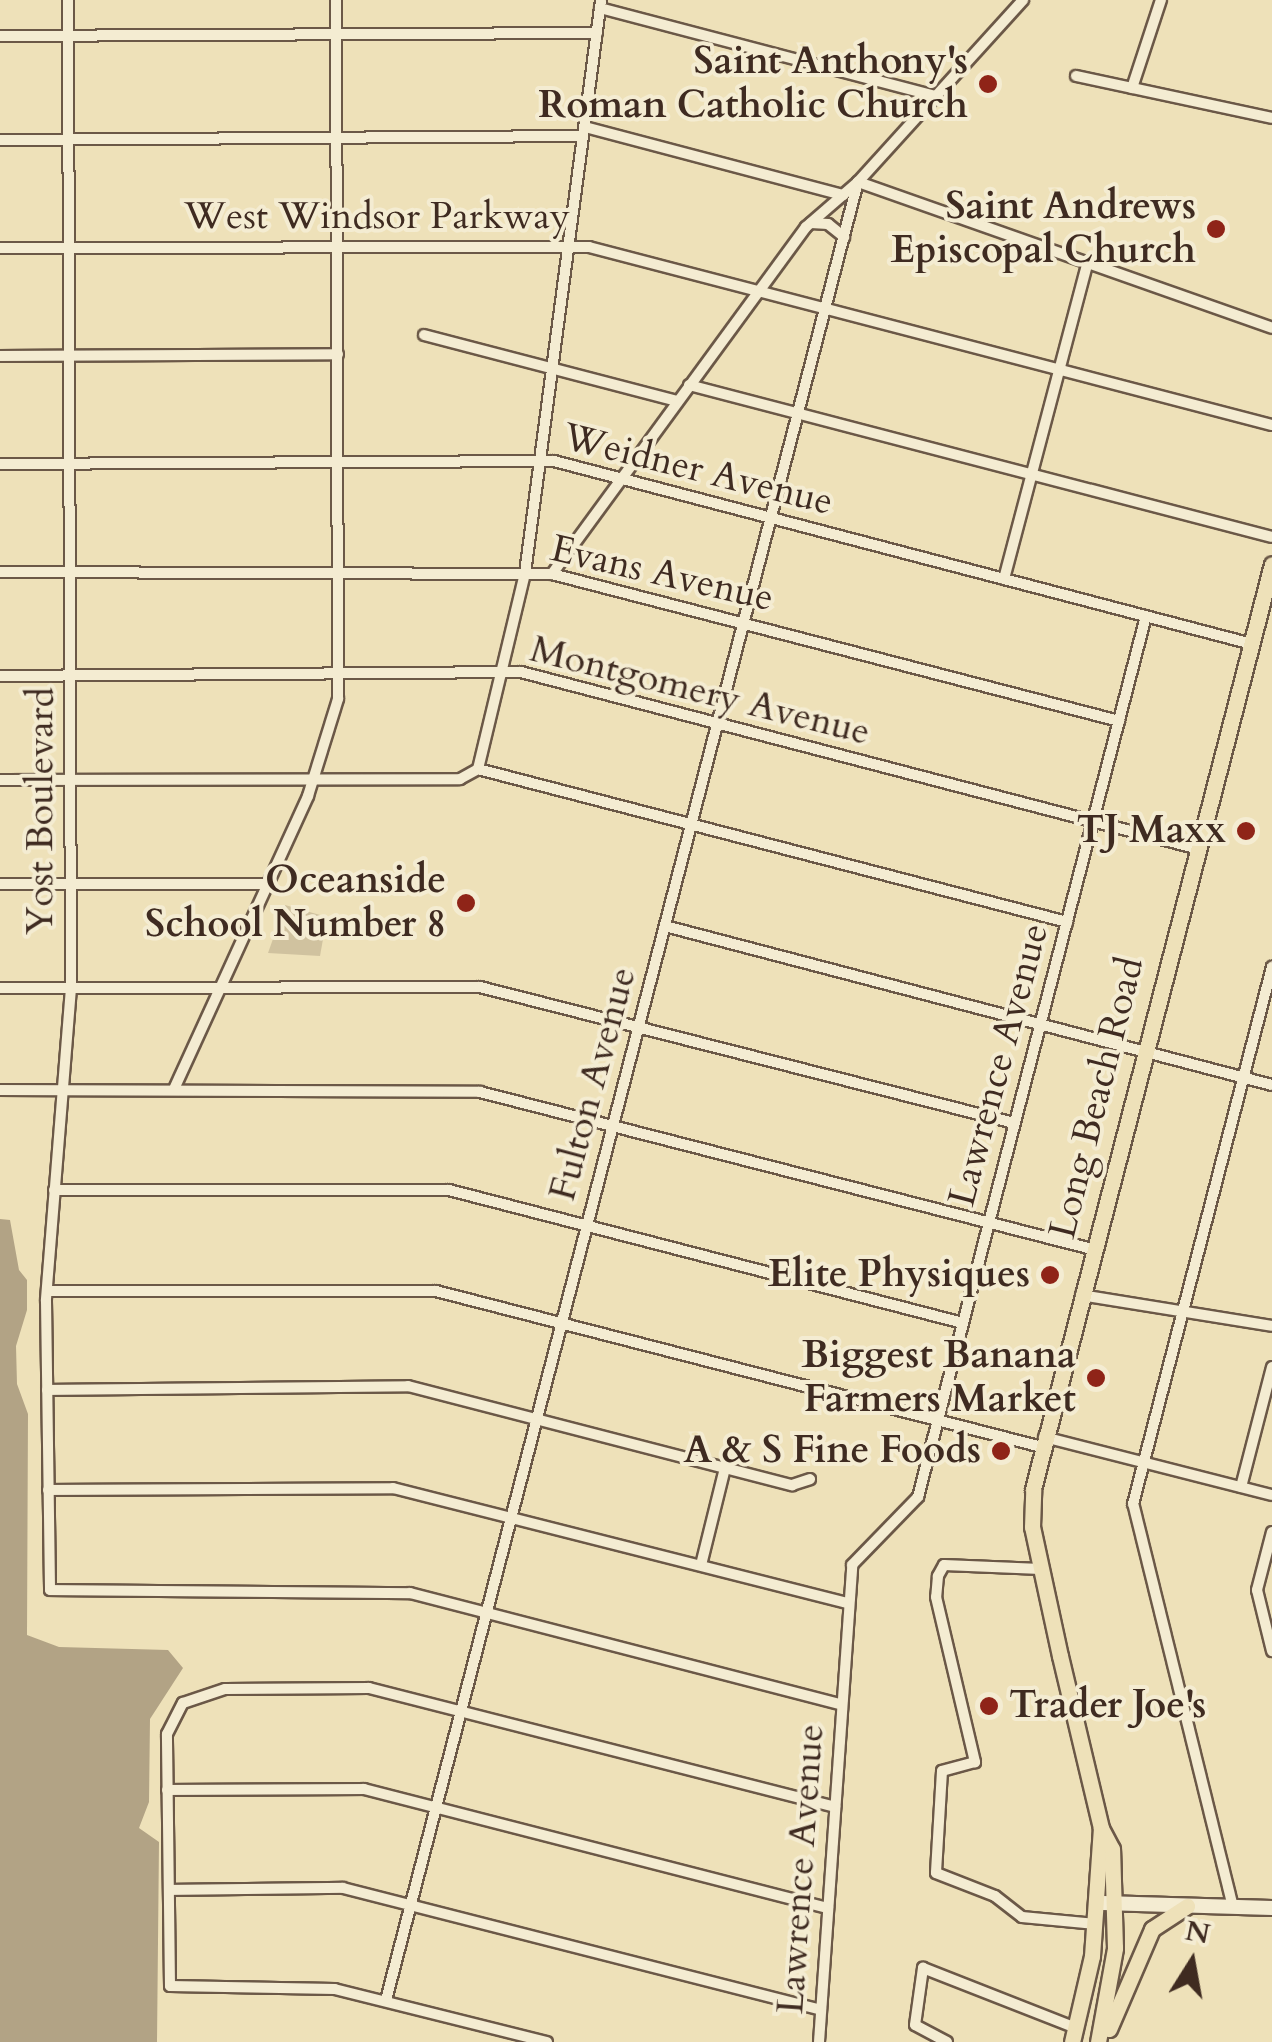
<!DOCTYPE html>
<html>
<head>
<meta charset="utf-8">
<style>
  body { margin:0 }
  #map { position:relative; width:1272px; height:2042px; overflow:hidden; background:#eee1b9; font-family:Cardo,serif }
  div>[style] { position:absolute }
  .green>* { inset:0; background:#d0c29f }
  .water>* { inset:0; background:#b2a385 }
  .roads { filter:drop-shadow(2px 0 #6b5847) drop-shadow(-2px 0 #6b5847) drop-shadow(0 2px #6b5847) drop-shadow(0 -2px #6b5847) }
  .street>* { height:10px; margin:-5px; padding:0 5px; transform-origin:5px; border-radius:5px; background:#f4ecd2 }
  .secondary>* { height:14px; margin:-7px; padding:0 7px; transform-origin:7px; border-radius:7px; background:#f4ecd2 }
  .primary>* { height:15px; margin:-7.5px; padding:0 7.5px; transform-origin:7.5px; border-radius:7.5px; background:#eee1b9 }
  .dots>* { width:28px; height:28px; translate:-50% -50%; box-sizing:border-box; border:5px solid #f4ecd2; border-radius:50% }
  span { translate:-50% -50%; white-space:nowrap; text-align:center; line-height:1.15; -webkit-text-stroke:8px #f4ecd2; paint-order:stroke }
  .poi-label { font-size:38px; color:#3f2b21; font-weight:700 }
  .right { translate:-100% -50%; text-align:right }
  .left { translate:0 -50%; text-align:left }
  .street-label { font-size:38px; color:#3f2b21 }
  .north { position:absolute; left:1142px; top:1912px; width:100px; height:100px; -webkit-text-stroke:8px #f4ecd2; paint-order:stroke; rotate:11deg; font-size:28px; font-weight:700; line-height:40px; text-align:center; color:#3f2b21 }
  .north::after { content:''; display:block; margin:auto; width:35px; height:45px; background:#3f2b21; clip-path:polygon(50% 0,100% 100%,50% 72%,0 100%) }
</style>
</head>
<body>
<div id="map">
  <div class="green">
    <div style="clip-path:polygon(285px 905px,327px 917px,320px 956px,268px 953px)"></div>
  </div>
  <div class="water">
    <div style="clip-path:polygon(0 1219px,10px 1220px,19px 1270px,27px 1280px,27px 1310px,16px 1346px,17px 1384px,28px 1414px,27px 1635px,59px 1647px,168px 1650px,183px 1668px,150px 1719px,149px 1802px,139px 1828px,159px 1842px,157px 2042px,0 2042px)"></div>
  </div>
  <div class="roads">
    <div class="street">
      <div style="left:68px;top:0;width:988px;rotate:89.83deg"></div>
      <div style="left:71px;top:988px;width:314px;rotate:94.6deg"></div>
      <div style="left:46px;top:1301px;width:289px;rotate:89.2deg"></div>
      <div style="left:50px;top:1590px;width:360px;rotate:0.5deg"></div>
      <div style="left:410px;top:1593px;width:446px;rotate:14.5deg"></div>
      <div style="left:600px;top:8px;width:347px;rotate:14.7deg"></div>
      <div style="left:0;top:36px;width:597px;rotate:-0.29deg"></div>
      <div style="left:1076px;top:76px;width:200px;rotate:12.1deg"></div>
      <div style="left:1132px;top:88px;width:93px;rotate:-71.8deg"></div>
      <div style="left:585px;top:127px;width:267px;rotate:14.8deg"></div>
      <div style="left:0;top:140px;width:583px;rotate:-0.39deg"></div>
      <div style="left:811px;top:223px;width:17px;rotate:3deg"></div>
      <div style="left:828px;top:224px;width:21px;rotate:39deg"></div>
      <div style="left:0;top:248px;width:589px;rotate:-0.1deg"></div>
      <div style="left:589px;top:247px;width:706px;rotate:14.61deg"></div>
      <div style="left:424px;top:335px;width:261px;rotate:14.6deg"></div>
      <div style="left:0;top:356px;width:338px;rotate:-0.3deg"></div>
      <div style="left:689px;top:385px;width:602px;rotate:14.61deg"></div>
      <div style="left:0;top:464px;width:554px;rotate:-0.31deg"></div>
      <div style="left:554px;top:461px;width:717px;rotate:14.69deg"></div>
      <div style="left:0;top:572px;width:552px;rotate:0.21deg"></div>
      <div style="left:552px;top:574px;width:586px;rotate:14.53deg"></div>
      <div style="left:552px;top:574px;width:430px;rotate:-53.8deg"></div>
      <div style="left:806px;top:227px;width:69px;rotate:-40.9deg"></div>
      <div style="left:858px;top:182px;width:246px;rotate:-47.8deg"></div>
      <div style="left:1004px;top:579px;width:326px;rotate:-75.2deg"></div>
      <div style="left:0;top:676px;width:521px;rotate:-0.44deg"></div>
      <div style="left:521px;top:672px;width:697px;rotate:14.63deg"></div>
      <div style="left:478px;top:769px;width:202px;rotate:-76.5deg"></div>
      <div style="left:525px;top:573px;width:578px;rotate:-82.44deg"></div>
      <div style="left:0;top:780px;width:460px;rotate:-0.1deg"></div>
      <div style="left:460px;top:779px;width:21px;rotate:-29deg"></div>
      <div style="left:478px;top:769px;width:609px;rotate:14.56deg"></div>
      <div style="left:0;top:884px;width:268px"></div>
      <div style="left:665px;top:926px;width:627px;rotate:14.68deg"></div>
      <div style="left:0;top:988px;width:480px;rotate:-0.1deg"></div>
      <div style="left:480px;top:987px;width:551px;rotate:14.29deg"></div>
      <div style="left:174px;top:1089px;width:322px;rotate:-65.4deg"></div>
      <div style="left:308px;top:796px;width:102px;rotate:-72.8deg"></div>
      <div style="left:338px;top:699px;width:699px;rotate:-90.16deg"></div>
      <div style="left:0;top:1090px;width:480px;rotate:0.2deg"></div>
      <div style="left:480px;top:1092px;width:632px;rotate:14.39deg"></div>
      <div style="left:54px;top:1190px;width:395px"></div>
      <div style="left:449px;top:1190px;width:531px;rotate:14.51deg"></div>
      <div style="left:47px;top:1291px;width:389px"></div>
      <div style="left:436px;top:1291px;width:626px;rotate:14.44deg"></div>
      <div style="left:1081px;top:1295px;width:193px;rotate:9.2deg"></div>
      <div style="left:47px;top:1390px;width:361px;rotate:-0.6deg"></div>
      <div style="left:408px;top:1386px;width:397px;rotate:14.5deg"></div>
      <div style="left:792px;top:1485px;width:19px;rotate:-18deg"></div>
      <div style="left:1044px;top:1437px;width:235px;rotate:14.3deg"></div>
      <div style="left:1241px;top:1487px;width:124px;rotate:-75.5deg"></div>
      <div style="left:48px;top:1490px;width:345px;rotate:-0.3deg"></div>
      <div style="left:393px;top:1488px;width:470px;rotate:14.2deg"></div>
      <div style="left:1272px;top:1532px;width:60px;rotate:104.5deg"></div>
      <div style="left:1257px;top:1590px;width:63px;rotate:76.2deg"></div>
      <div style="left:701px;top:1565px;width:100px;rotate:-76.1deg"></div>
      <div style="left:1041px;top:1569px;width:97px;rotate:-177.6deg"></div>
      <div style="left:944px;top:1565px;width:13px;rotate:119deg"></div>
      <div style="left:938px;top:1576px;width:21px;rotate:95deg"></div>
      <div style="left:936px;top:1597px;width:170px;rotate:76.7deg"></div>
      <div style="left:975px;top:1762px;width:34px;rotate:165deg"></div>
      <div style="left:942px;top:1771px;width:102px;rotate:93.4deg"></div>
      <div style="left:936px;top:1873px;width:63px;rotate:21.3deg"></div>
      <div style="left:995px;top:1896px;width:34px;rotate:38deg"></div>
      <div style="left:1022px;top:1917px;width:74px;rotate:5.4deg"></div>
      <div style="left:167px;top:1790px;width:197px;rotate:-0.3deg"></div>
      <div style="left:364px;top:1789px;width:479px;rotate:14.4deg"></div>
      <div style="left:169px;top:1890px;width:174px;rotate:-0.7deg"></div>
      <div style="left:343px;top:1888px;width:493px;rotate:14.3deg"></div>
      <div style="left:1233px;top:1907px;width:415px;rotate:-103.9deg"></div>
      <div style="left:1133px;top:1504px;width:555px;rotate:-75.49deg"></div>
      <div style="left:386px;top:2000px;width:1878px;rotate:-75.45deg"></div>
      <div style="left:858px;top:182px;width:439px;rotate:19.4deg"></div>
      <div style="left:547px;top:2042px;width:219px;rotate:-166deg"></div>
      <div style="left:335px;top:1989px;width:165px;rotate:-179deg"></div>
      <div style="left:170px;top:1986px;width:252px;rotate:-90.7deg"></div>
      <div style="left:167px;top:1734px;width:35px;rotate:-63deg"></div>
      <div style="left:183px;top:1703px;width:44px;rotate:-18.4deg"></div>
      <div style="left:225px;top:1689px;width:144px;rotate:-0.4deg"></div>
      <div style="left:369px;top:1688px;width:481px;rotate:14.3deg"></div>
      <div style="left:819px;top:2042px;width:478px;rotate:-86deg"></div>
      <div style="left:852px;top:1565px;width:95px;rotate:-45.9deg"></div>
      <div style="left:918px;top:1497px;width:910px;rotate:-75.49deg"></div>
      <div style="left:947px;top:2042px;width:36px;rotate:-152deg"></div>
      <div style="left:915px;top:2025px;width:58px;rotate:-82deg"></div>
      <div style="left:923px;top:1968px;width:164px;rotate:21.4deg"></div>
    </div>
    <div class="secondary">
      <div style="left:1103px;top:1903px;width:169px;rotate:1.7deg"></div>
    </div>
    <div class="primary">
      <div style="left:1109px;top:2029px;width:109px;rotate:-66.7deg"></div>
      <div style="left:1152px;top:1929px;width:42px;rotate:-33.3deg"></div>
      <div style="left:1072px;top:2042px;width:88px;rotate:-76.9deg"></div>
      <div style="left:1092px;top:1956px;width:128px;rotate:-86deg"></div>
      <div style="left:1098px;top:2042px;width:96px;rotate:-79.7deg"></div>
      <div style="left:1115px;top:1948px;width:99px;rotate:-91.7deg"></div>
      <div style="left:1112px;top:1849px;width:24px;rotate:-118deg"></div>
      <div style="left:1101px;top:1828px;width:177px;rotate:-103.4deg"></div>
      <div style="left:1060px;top:1656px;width:132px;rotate:-102.2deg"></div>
      <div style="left:1032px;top:1527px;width:38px;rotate:-88deg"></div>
      <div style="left:1033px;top:1489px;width:955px;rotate:-75.51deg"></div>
    </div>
  </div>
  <div class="dots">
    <div style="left:988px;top:84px;background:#8f2418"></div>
    <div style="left:1216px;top:229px;background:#8f2418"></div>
    <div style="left:1246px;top:831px;background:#8f2418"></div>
    <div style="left:466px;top:903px;background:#8f2418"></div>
    <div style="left:1050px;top:1275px;background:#8f2418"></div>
    <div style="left:1096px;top:1378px;background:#8f2418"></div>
    <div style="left:1001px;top:1451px;background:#8f2418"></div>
    <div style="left:989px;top:1706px;background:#8f2418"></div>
  </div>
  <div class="poi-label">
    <span class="right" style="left:968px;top:84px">Saint Anthony's<br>Roman Catholic Church</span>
    <span class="right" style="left:1196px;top:229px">Saint Andrews<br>Episcopal Church</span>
    <span class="right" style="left:1226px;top:831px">TJ Maxx</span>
    <span class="right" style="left:446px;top:903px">Oceanside<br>School Number 8</span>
    <span class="right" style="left:1030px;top:1275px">Elite Physiques</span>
    <span class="right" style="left:1076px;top:1378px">Biggest Banana<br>Farmers Market</span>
    <span class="right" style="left:981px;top:1451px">A &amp; S Fine Foods</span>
    <span class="left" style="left:1009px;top:1706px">Trader Joe's</span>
  </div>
  <div class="street-label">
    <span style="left:377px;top:217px">West Windsor Parkway</span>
    <span style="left:698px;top:470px;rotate:14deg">Weidner Avenue</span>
    <span style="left:662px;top:574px;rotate:13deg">Evans Avenue</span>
    <span style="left:700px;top:691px;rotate:14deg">Montgomery Avenue</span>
    <span style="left:41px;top:811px;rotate:-90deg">Yost Boulevard</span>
    <span style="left:999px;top:1065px;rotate:-75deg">Lawrence Avenue</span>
    <span style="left:593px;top:1084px;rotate:-75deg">Fulton Avenue</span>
    <span style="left:1097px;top:1098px;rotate:-76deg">Long Beach Road</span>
    <span style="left:801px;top:1869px;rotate:-86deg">Lawrence Avenue</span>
  </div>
  <div class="north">N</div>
</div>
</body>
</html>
